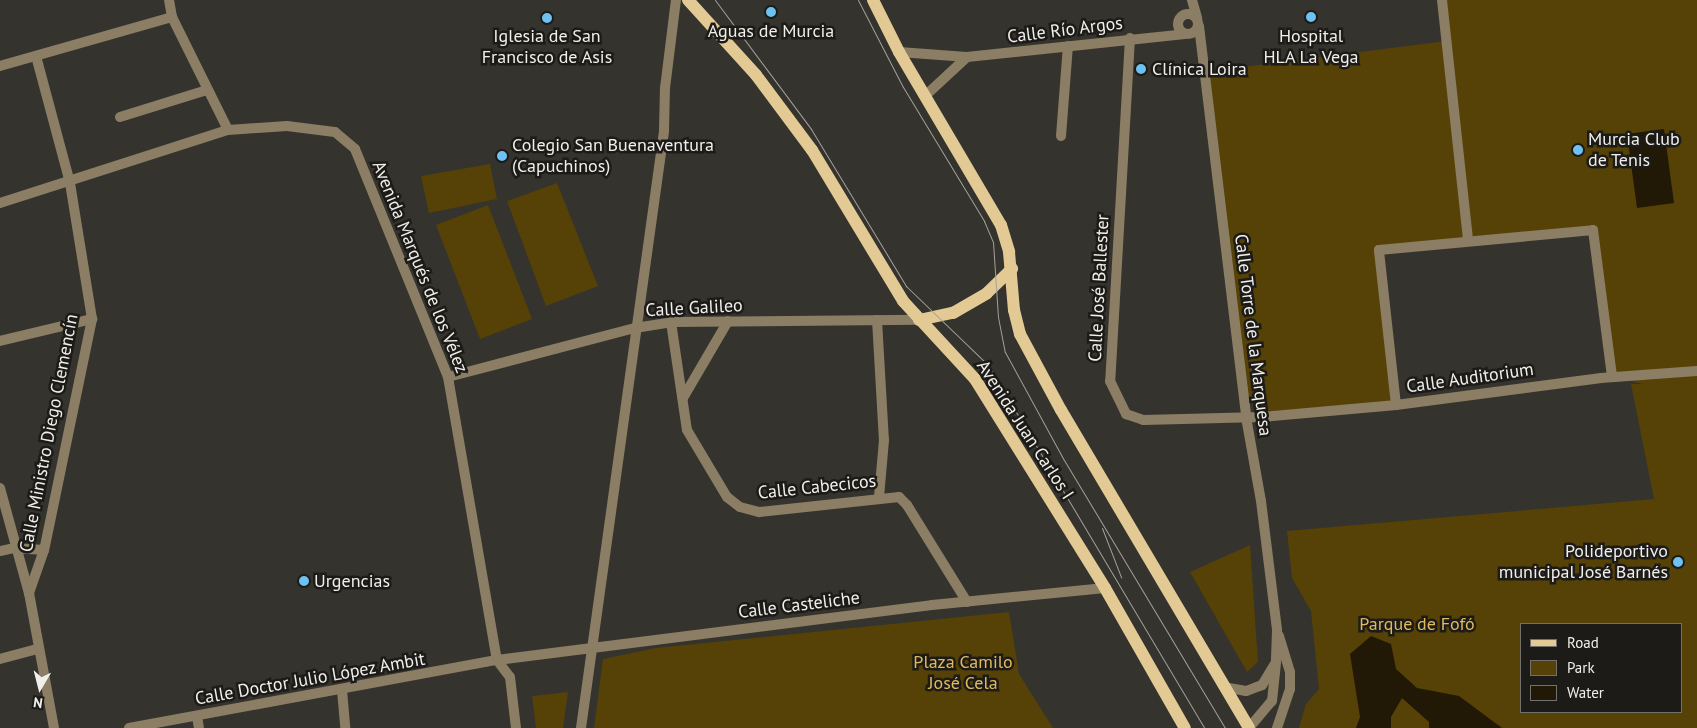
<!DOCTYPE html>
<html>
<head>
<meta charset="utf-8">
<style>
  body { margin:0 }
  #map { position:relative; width:1697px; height:728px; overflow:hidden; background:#35332d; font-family:"PT Sans",sans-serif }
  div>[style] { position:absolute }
  .green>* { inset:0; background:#564106 }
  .water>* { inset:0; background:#211905 }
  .street>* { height:10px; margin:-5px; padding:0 5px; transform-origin:5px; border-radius:5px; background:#8b7e64 }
  .street>.ring { margin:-5px; padding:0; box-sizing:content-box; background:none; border:10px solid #8b7e64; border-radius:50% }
  .primary>* { height:12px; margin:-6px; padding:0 6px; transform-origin:6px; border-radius:6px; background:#e3c993 }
  .tram>* { height:1px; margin:-0.5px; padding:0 0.5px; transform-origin:0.5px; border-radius:0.5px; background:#a3a19d }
  .dots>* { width:14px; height:14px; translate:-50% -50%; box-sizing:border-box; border:2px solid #1c1b18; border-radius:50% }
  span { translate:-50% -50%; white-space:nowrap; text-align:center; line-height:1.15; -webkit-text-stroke:5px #1c1b18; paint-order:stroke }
  .street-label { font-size:18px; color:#f1efec }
  .poi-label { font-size:18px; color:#f1efec }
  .left { translate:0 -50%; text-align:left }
  .right { translate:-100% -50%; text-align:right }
  .park-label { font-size:18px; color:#e2ba5e }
  .legend { position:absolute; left:1520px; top:623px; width:162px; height:90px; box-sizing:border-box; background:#1c1b18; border:1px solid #71706d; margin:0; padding:6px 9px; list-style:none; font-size:15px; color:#f1efec }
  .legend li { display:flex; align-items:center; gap:10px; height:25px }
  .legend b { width:25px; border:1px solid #71706d }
  .north { position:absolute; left:15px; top:663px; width:50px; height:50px; -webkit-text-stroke:4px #1c1b18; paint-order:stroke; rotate:188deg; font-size:14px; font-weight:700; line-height:20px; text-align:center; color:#f1efec }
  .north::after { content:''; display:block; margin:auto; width:18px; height:22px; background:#f1efec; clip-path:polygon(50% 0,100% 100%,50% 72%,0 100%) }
</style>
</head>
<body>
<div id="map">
  <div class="green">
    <div style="clip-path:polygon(evenodd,1442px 0,1697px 0,1697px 728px,1299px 728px,1306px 704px,1319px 689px,1311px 611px,1292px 578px,1287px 531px,1654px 499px,1631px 384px,1643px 384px,1613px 376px,1593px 230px,1379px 250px,1396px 405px,1257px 417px,1256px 403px,1243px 391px,1204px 72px,1446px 41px,1442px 0,1521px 624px,1681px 624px,1681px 712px,1521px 712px,1521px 624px)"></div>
    <div style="clip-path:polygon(490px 164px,497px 199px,429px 213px,421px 176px)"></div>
    <div style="clip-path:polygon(557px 183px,598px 286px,546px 306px,507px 201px)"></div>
    <div style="clip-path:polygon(488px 205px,532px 319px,480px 339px,436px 225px)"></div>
    <div style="clip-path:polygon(1250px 545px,1258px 662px,1247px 672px,1190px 572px)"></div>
    <div style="clip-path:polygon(1009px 612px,1019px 674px,1053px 728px,594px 728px,603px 659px,656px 648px)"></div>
    <div style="clip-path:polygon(568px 692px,563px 728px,536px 728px,532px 696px)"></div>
  </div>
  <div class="water">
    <div style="clip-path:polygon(1664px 129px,1674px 203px,1637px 208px,1627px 134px)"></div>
    <div style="clip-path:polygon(1371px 636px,1391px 644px,1396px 669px,1417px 688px,1459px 696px,1502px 728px,1429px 728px,1429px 722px,1402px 698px,1391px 717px,1391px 728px,1356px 728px,1360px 717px,1350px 654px)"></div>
  </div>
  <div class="street">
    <div style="left:169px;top:0;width:17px;rotate:80deg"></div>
    <div style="left:172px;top:17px;width:126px;rotate:63.6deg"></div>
    <div style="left:228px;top:130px;width:59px;rotate:-3.9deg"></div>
    <div style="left:287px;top:126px;width:48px;rotate:7.1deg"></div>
    <div style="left:335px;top:132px;width:26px;rotate:40deg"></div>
    <div style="left:355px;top:149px;width:246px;rotate:67.8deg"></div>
    <div style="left:448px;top:377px;width:287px;rotate:80.2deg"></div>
    <div style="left:497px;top:660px;width:21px;rotate:53deg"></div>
    <div style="left:510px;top:677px;width:51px;rotate:83.3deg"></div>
    <div style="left:1192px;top:0;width:19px;rotate:74deg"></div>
    <div style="left:1442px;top:0;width:242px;rotate:83.8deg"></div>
    <div class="ring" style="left:1178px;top:14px;width:10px;height:10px"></div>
    <div style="left:1199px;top:26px;width:394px;rotate:83.1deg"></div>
    <div style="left:1246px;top:417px;width:85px;rotate:79.9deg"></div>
    <div style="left:1261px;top:501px;width:130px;rotate:82.9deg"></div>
    <div style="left:1277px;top:630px;width:32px;rotate:92deg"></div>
    <div style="left:1276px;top:662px;width:27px;rotate:121deg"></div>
    <div style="left:1262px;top:685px;width:17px;rotate:159deg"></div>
    <div style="left:1246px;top:691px;width:22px;rotate:-170deg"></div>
    <div style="left:1130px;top:38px;width:344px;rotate:93.3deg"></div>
    <div style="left:1110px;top:381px;width:37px;rotate:64deg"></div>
    <div style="left:1126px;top:414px;width:18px;rotate:19deg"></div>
    <div style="left:1143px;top:420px;width:119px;rotate:-1.4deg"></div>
    <div style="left:1262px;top:417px;width:135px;rotate:-5.1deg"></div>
    <div style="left:1396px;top:405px;width:207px;rotate:-7.5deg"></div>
    <div style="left:1601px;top:378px;width:96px;rotate:-4.2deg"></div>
    <div style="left:899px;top:52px;width:68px;rotate:4.2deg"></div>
    <div style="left:967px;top:57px;width:56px;rotate:137.2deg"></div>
    <div style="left:36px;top:56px;width:131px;rotate:75deg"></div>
    <div style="left:70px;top:183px;width:138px;rotate:80.8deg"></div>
    <div style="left:92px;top:319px;width:236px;rotate:101.7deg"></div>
    <div style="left:44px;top:550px;width:46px;rotate:109.2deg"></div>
    <div style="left:29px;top:593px;width:137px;rotate:79.5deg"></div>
    <div style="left:967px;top:57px;width:219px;rotate:-6deg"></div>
    <div style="left:0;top:66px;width:179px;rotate:-15.9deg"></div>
    <div style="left:120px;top:117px;width:91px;rotate:-17.2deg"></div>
    <div style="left:1061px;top:136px;width:90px;rotate:-85.6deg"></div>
    <div style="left:0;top:203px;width:239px;rotate:-17.8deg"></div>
    <div style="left:877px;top:320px;width:120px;rotate:86.7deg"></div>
    <div style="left:884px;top:440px;width:57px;rotate:95deg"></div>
    <div style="left:671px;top:322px;width:109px;rotate:81.6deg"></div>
    <div style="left:687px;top:430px;width:78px;rotate:59.2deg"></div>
    <div style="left:727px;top:497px;width:16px;rotate:38deg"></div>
    <div style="left:740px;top:507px;width:20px;rotate:15deg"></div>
    <div style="left:759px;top:512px;width:141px;rotate:-6.1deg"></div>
    <div style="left:899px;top:497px;width:11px;rotate:45deg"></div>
    <div style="left:907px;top:505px;width:114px;rotate:58.3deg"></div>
    <div style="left:0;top:341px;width:95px;rotate:-13.4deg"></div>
    <div style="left:448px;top:377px;width:193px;rotate:-14.7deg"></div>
    <div style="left:635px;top:328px;width:36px;rotate:-9deg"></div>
    <div style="left:671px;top:322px;width:248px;rotate:-0.5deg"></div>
    <div style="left:683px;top:398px;width:89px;rotate:-59.7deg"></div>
    <div style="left:1396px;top:405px;width:156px;rotate:-96.3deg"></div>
    <div style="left:1379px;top:250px;width:215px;rotate:-5.3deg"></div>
    <div style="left:1593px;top:230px;width:148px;rotate:82.6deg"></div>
    <div style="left:0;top:488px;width:109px;rotate:74.6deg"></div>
    <div style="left:0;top:551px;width:14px;rotate:-12deg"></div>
    <div style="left:14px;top:548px;width:30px;rotate:4deg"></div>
    <div style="left:0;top:659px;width:39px;rotate:-15deg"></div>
    <div style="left:342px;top:690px;width:38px;rotate:85deg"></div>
    <div style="left:197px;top:716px;width:12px;rotate:81deg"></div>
    <div style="left:129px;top:728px;width:374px;rotate:-10.5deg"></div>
    <div style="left:497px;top:660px;width:438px;rotate:-7.2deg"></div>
    <div style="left:932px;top:605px;width:174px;rotate:-5.6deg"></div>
    <div style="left:581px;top:728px;width:603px;rotate:-82.08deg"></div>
    <div style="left:664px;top:131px;width:43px;rotate:-88.7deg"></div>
    <div style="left:665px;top:88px;width:89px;rotate:-82.9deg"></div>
    <div style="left:1249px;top:728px;width:35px;rotate:-50deg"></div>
    <div style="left:1272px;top:701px;width:36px;rotate:-84deg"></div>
    <div style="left:1277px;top:728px;width:41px;rotate:-71.6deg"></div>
    <div style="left:1290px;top:689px;width:17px;rotate:-90deg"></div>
    <div style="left:1290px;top:672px;width:38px;rotate:-107deg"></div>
  </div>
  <div class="primary">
    <div style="left:688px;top:0;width:101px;rotate:47.8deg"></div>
    <div style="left:756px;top:75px;width:94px;rotate:53.3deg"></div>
    <div style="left:812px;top:150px;width:176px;rotate:58.9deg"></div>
    <div style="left:903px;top:301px;width:106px;rotate:47.3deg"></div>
    <div style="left:975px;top:379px;width:246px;rotate:58.1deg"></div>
    <div style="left:1105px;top:588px;width:161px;rotate:60.3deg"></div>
    <div style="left:873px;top:0;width:58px;rotate:63.4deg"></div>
    <div style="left:899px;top:52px;width:201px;rotate:59.5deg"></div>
    <div style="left:1001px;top:225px;width:28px;rotate:73deg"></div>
    <div style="left:1009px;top:252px;width:58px;rotate:85.1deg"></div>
    <div style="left:1014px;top:310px;width:25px;rotate:76deg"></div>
    <div style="left:1020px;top:334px;width:86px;rotate:61.7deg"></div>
    <div style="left:1061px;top:410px;width:369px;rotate:59.4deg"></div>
    <div style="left:919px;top:320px;width:35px;rotate:-12deg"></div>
    <div style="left:953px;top:313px;width:39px;rotate:-30deg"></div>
    <div style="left:987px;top:293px;width:35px;rotate:-44deg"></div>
  </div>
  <div class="tram">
    <div style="left:715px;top:0;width:161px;rotate:53.3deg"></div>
    <div style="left:811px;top:129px;width:184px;rotate:58.8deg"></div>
    <div style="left:906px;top:286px;width:114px;rotate:43.9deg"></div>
    <div style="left:988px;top:365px;width:422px;rotate:59.2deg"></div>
    <div style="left:858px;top:0;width:98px;rotate:62.7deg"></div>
    <div style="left:903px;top:87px;width:157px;rotate:58.8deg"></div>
    <div style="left:984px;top:221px;width:23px;rotate:67deg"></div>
    <div style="left:993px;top:242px;width:75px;rotate:86.2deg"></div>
    <div style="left:998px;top:317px;width:36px;rotate:79deg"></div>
    <div style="left:1005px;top:352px;width:123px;rotate:61.4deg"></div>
    <div style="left:1064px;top:460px;width:313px;rotate:59deg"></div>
    <div style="left:1102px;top:528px;width:53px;rotate:68.8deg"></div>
  </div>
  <div class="dots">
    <div style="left:771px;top:12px;background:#6ec2f3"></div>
    <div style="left:1311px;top:17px;background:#6ec2f3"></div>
    <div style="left:547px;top:18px;background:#6ec2f3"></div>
    <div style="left:1141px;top:69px;background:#6ec2f3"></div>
    <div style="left:1578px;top:150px;background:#6ec2f3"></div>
    <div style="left:502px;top:156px;background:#6ec2f3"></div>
    <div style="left:1678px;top:562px;background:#6ec2f3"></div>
    <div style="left:304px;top:581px;background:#6ec2f3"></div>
  </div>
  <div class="street-label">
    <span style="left:1065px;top:30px;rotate:-7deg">Calle Río Argos</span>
    <span style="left:420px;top:267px;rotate:68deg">Avenida Marqués de los Vélez</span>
    <span style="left:1099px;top:288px;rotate:-87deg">Calle José Ballester</span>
    <span style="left:694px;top:308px;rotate:-3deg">Calle Galileo</span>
    <span style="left:1253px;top:335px;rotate:83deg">Calle Torre de la Marquesa</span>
    <span style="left:1470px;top:378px;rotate:-8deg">Calle Auditorium</span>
    <span style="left:1025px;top:430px;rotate:57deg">Avenida Juan Carlos I</span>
    <span style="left:49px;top:433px;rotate:-79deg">Calle Ministro Diego Clemencín</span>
    <span style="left:817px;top:487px;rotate:-6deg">Calle Cabecicos</span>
    <span style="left:799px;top:605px;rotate:-7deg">Calle Casteliche</span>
    <span style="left:310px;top:679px;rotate:-10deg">Calle Doctor Julio López Ambit</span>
  </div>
  <div class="poi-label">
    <span style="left:771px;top:31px">Aguas de Murcia</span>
    <span style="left:547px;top:47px">Iglesia de San<br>Francisco de Asis</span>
    <span style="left:1311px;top:47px">Hospital<br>HLA La Vega</span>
    <span class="left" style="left:1152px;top:69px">Clínica Loira</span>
    <span class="left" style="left:1588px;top:150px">Murcia Club<br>de Tenis</span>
    <span class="left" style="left:512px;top:156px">Colegio San Buenaventura<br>(Capuchinos)</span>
    <span class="right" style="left:1668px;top:562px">Polideportivo<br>municipal José Barnés</span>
    <span class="left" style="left:314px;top:581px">Urgencias</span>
  </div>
  <div class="park-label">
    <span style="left:1417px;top:624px">Parque de Fofó</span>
    <span style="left:963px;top:673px">Plaza Camilo<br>José Cela</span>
  </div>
  <ul class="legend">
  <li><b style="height:6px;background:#e3c993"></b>Road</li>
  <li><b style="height:14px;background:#564106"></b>Park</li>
  <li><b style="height:14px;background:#211905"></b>Water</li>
  </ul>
  <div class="north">N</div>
</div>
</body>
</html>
